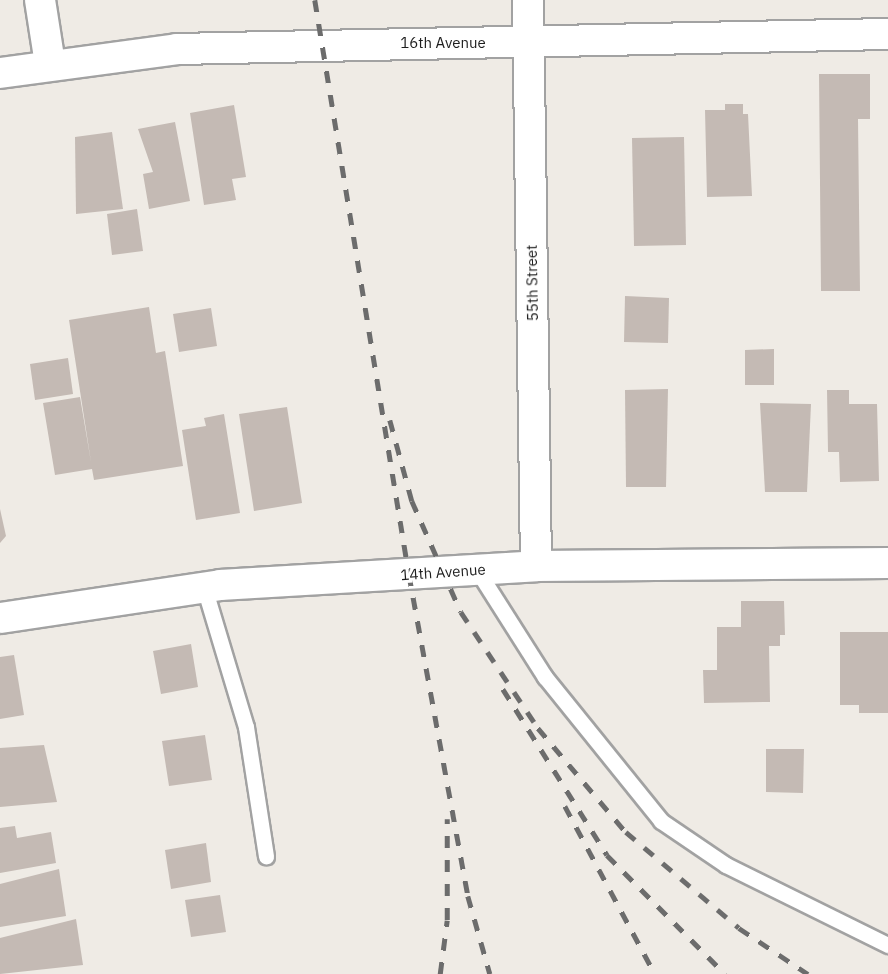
<!DOCTYPE html>
<html>
<head>
<meta charset="utf-8">
<style>
  body { margin:0 }
  #map { position:relative; width:888px; height:974px; overflow:hidden; background:#efebe5; font-family:"IBM Plex Sans",sans-serif }
  div>[style] { position:absolute }
  .building>* { inset:0; background:#c4bab4 }
  .roads { filter:drop-shadow(2px 0 #a2a2a2) drop-shadow(-2px 0 #a2a2a2) drop-shadow(0 2px #a2a2a2) drop-shadow(0 -2px #a2a2a2) }
  .lane>* { height:15px; margin:-7.5px; padding:0 7.5px; transform-origin:7.5px; border-radius:7.5px; background:#fff }
  .street>* { height:30px; margin:-15px; padding:0 15px; transform-origin:15px; border-radius:15px; background:#fff }
  .rail>* { height:4.5px; margin-top:-2.25px; transform-origin:0; background:repeating-linear-gradient(90deg,#6c6c6c 0 12px,transparent 0 24px) }
  span { translate:-50% -50%; white-space:nowrap; text-align:center; line-height:1.15; -webkit-text-stroke:6px #fff; paint-order:stroke }
  .street-label { font-size:15px; color:#1e1e1e }
</style>
</head>
<body>
<div id="map">
  <div class="building">
    <div style="clip-path:polygon(819px 74px,870px 74px,870px 119px,858px 119px,860px 291px,821px 291px)"></div>
    <div style="clip-path:polygon(725px 104px,743px 104px,743px 114px,748px 114px,752px 196px,707px 197px,705px 110px,725px 110px)"></div>
    <div style="clip-path:polygon(234px 105px,246px 177px,232px 179px,236px 200px,204px 205px,190px 113px)"></div>
    <div style="clip-path:polygon(175px 122px,190px 201px,149px 209px,143px 174px,153px 172px,138px 129px)"></div>
    <div style="clip-path:polygon(112px 132px,123px 209px,76px 214px,75px 137px)"></div>
    <div style="clip-path:polygon(684px 137px,686px 245px,634px 246px,632px 138px)"></div>
    <div style="clip-path:polygon(137px 209px,143px 251px,112px 255px,107px 214px)"></div>
    <div style="clip-path:polygon(625px 296px,669px 298px,668px 343px,624px 342px)"></div>
    <div style="clip-path:polygon(149px 307px,156px 353px,165px 351px,183px 466px,94px 480px,92px 469px,55px 475px,43px 403px,80px 397px,91px 462px,69px 320px)"></div>
    <div style="clip-path:polygon(211px 308px,217px 346px,179px 352px,173px 314px)"></div>
    <div style="clip-path:polygon(774px 349px,774px 385px,745px 385px,745px 350px)"></div>
    <div style="clip-path:polygon(68px 358px,73px 394px,35px 400px,30px 364px)"></div>
    <div style="clip-path:polygon(668px 389px,666px 487px,626px 487px,625px 390px)"></div>
    <div style="clip-path:polygon(827px 390px,849px 390px,849px 404px,877px 404px,879px 481px,840px 482px,839px 452px,828px 452px)"></div>
    <div style="clip-path:polygon(760px 403px,811px 404px,807px 492px,765px 492px)"></div>
    <div style="clip-path:polygon(287px 407px,302px 503px,254px 511px,239px 414px)"></div>
    <div style="clip-path:polygon(224px 414px,240px 513px,196px 520px,182px 430px,206px 426px,204px 418px)"></div>
    <div style="clip-path:polygon(0 509px,6px 536px,0 543px)"></div>
    <div style="clip-path:polygon(741px 601px,784px 601px,785px 635px,780px 635px,780px 646px,769px 646px,770px 702px,704px 703px,703px 670px,717px 670px,717px 627px,741px 627px)"></div>
    <div style="clip-path:polygon(840px 632px,888px 632px,888px 713px,859px 713px,859px 705px,840px 705px)"></div>
    <div style="clip-path:polygon(191px 644px,198px 687px,161px 694px,153px 651px)"></div>
    <div style="clip-path:polygon(14px 655px,24px 715px,0 719px,0 657px)"></div>
    <div style="clip-path:polygon(205px 735px,212px 780px,169px 786px,162px 741px)"></div>
    <div style="clip-path:polygon(44px 745px,57px 802px,0 807px,0 748px)"></div>
    <div style="clip-path:polygon(766px 749px,804px 749px,803px 793px,766px 792px)"></div>
    <div style="clip-path:polygon(15px 826px,17px 838px,51px 832px,56px 863px,0 873px,0 828px)"></div>
    <div style="clip-path:polygon(206px 843px,211px 882px,171px 889px,165px 850px)"></div>
    <div style="clip-path:polygon(59px 869px,66px 916px,0 927px,0 884px)"></div>
    <div style="clip-path:polygon(220px 895px,226px 932px,191px 937px,185px 900px)"></div>
    <div style="clip-path:polygon(76px 919px,83px 965px,0 974px,0 938px)"></div>
  </div>
  <div class="roads">
    <div class="lane">
      <div style="left:477px;top:570px;width:127px;rotate:57.6deg"></div>
      <div style="left:545px;top:677px;width:185px;rotate:51.1deg"></div>
      <div style="left:661px;top:821px;width:78px;rotate:34.1deg"></div>
      <div style="left:726px;top:865px;width:181px;rotate:26.3deg"></div>
      <div style="left:204px;top:587px;width:146px;rotate:73.3deg"></div>
      <div style="left:246px;top:727px;width:131px;rotate:81.2deg"></div>
    </div>
    <div class="street">
      <div style="left:40px;top:0;width:65px;rotate:81.1deg"></div>
      <div style="left:528px;top:0;width:566px;rotate:89.19deg"></div>
      <div style="left:0;top:73px;width:179px;rotate:-7.7deg"></div>
      <div style="left:177px;top:49px;width:711px;rotate:-1.21deg"></div>
      <div style="left:0;top:618px;width:222px;rotate:-8.5deg"></div>
      <div style="left:220px;top:585px;width:317px;rotate:-3.4deg"></div>
      <div style="left:536px;top:566px;width:352px;rotate:-0.5deg"></div>
    </div>
  </div>
  <div class="rail">
    <div style="left:315px;top:0;width:582px;rotate:80.7deg"></div>
    <div style="left:409px;top:574px;width:327px;rotate:79.6deg"></div>
    <div style="left:468px;top:896px;width:81px;rotate:74.2deg"></div>
    <div style="left:390px;top:420px;width:84px;rotate:74.8deg"></div>
    <div style="left:412px;top:501px;width:121px;rotate:66.2deg"></div>
    <div style="left:461px;top:612px;width:139px;rotate:56.4deg"></div>
    <div style="left:538px;top:728px;width:136px;rotate:49.8deg"></div>
    <div style="left:626px;top:832px;width:148px;rotate:40.3deg"></div>
    <div style="left:739px;top:928px;width:83px;rotate:33.7deg"></div>
    <div style="left:503px;top:689px;width:196px;rotate:57.9deg"></div>
    <div style="left:607px;top:855px;width:168px;rotate:45.2deg"></div>
    <div style="left:565px;top:806px;width:191px;rotate:61.8deg"></div>
    <div style="left:440px;top:974px;width:54px;rotate:-82.6deg"></div>
    <div style="left:447px;top:920px;width:101px;rotate:-90deg"></div>
  </div>
  <div class="street-label">
    <span style="left:443px;top:43px">16th Avenue</span>
    <span style="left:532px;top:283px;rotate:-91deg">55th Street</span>
    <span style="left:443px;top:572px;rotate:-4deg">14th Avenue</span>
  </div>
</div>
</body>
</html>
